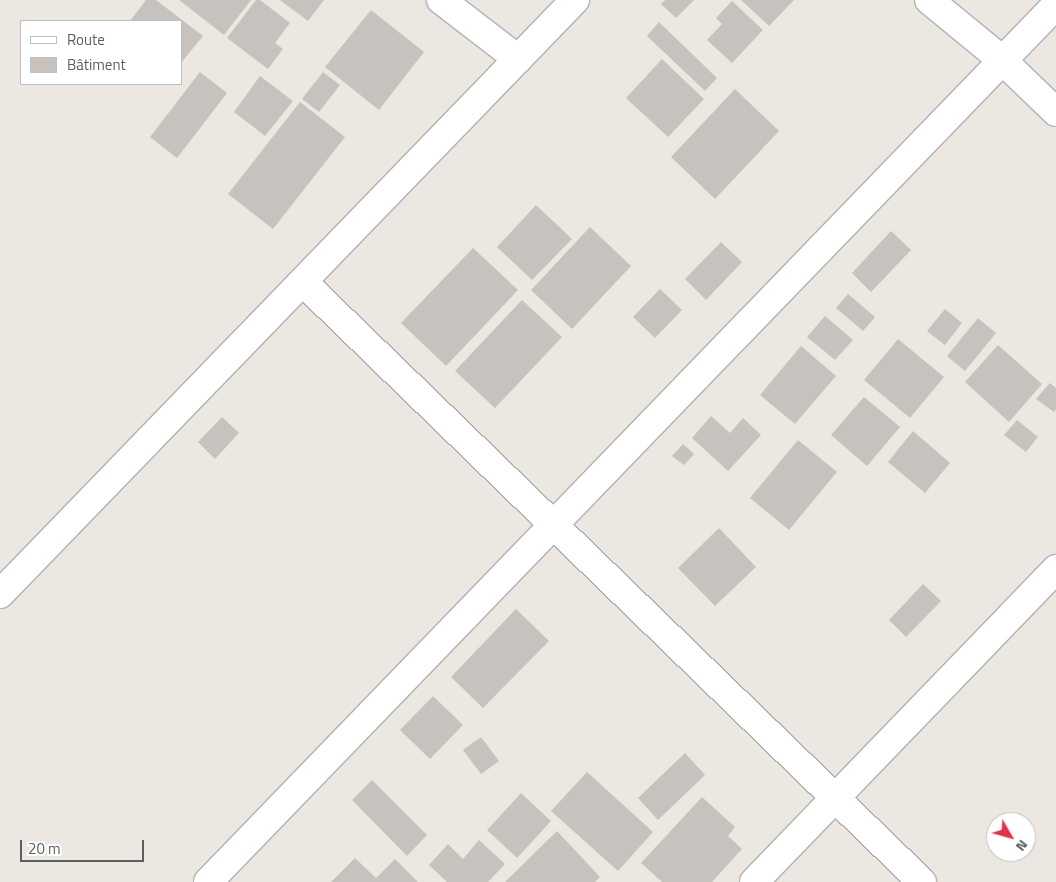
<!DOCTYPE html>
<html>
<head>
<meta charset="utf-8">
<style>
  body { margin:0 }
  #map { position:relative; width:1056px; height:882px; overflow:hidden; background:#ece7e1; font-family:"Titillium Web",sans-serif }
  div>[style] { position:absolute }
  .building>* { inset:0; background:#c7c2be }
  .roads { filter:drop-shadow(1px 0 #afb3b6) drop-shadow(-1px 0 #afb3b6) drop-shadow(0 1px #afb3b6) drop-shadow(0 -1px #afb3b6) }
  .street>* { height:28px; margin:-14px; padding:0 14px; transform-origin:14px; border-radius:14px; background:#fff }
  span { translate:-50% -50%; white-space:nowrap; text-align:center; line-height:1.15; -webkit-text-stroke:4px #fff; paint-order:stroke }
  .legend { position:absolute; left:20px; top:20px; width:162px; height:65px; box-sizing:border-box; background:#fff; border:1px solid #bdbfc0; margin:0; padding:6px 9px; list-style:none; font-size:15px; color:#5a5f61 }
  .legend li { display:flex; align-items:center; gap:10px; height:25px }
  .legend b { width:25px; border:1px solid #bdbfc0 }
  .north { position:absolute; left:986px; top:812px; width:50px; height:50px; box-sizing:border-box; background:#fff; border:1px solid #bdbfc0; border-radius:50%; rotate:128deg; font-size:14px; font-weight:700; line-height:20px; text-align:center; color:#5a5f61 }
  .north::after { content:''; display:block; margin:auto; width:18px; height:22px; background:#e03349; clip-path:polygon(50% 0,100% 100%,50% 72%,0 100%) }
  .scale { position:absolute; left:20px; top:840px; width:124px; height:22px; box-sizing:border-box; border:2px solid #5a5f61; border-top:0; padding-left:6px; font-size:15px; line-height:18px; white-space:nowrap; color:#5a5f61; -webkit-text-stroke:4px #fff; paint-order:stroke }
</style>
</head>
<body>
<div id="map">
  <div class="building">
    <div style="clip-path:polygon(146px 0,156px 0,203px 36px,181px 63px,181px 21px,130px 21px)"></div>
    <div style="clip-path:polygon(179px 0,251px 0,224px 35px)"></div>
    <div style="clip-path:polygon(256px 0,260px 0,290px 23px,275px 43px,283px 49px,268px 69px,227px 38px)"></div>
    <div style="clip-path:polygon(280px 0,324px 0,308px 21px)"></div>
    <div style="clip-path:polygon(665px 0,694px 0,676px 18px,661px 4px)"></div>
    <div style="clip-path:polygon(741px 0,794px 0,769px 26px)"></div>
    <div style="clip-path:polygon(732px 1px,763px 30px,732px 63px,707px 40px,722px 24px,716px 18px)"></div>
    <div style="clip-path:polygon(371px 10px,424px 52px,379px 110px,325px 67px)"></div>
    <div style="clip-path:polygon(659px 22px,717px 78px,705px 91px,647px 36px)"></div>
    <div style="clip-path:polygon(662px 59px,704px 99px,668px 137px,626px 98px)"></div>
    <div style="clip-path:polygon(200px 72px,227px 93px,177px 158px,150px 137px)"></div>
    <div style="clip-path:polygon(323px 72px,340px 85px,319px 112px,302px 99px)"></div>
    <div style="clip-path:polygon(260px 76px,293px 101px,265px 136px,234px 112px)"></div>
    <div style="clip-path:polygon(735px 89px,779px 131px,715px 199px,671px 157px)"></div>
    <div style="clip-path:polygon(300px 102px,345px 137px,273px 229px,228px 194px)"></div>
    <div style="clip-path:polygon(536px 205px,572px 239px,532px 280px,497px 247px)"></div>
    <div style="clip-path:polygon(590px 227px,631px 266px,572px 329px,531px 290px)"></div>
    <div style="clip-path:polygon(891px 231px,911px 250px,871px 292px,852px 273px)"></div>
    <div style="clip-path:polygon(721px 242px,742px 262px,706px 300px,685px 279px)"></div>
    <div style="clip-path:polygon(473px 248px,518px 290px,446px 366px,401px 323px)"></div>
    <div style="clip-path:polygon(660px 289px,682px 310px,655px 338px,633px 317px)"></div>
    <div style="clip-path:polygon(848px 294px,875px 317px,863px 331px,836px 308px)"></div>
    <div style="clip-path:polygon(522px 300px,562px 337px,495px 408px,455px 371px)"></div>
    <div style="clip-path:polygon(945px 309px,962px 323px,945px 345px,927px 331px)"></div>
    <div style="clip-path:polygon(825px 316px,853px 340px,835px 360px,807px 337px)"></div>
    <div style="clip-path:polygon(978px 318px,996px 333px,965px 371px,947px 356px)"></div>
    <div style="clip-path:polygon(898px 339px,944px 377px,910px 418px,864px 380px)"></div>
    <div style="clip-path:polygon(998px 345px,1042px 384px,1009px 422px,965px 382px)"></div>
    <div style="clip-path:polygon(801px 346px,836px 376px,795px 424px,760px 395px)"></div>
    <div style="clip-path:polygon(1050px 383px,1056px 388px,1056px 409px,1054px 412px,1036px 399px)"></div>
    <div style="clip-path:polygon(864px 397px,900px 427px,867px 466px,831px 435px)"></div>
    <div style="clip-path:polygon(711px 416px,730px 433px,743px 418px,761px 435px,728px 471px,692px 438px)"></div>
    <div style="clip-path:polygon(222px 417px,239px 433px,215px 459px,198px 442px)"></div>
    <div style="clip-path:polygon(1017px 420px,1038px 437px,1026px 452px,1004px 435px)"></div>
    <div style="clip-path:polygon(913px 431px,950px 463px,925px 493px,888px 462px)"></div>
    <div style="clip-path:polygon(798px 440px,837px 472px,789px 530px,750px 498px)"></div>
    <div style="clip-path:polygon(683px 444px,694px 454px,684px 465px,672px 456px)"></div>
    <div style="clip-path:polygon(719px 528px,756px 567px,715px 606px,678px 568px)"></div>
    <div style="clip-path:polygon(923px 584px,941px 601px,906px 637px,889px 620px)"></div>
    <div style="clip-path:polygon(516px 609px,549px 641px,483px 708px,451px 677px)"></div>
    <div style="clip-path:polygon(433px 696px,463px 725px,430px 759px,400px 730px)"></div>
    <div style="clip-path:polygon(481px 737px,499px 761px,481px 774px,463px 750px)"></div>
    <div style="clip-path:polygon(685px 753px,705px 775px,658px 820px,638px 798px)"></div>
    <div style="clip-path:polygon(587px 772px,653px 832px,618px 871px,551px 811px)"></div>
    <div style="clip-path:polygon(372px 780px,427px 835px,407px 856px,352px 800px)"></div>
    <div style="clip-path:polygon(521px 793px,551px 821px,517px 858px,487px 830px)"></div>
    <div style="clip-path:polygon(702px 797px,735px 827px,728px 836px,742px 849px,712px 882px,662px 882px,641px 863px)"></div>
    <div style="clip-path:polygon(557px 831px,600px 877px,595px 882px,505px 882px)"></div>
    <div style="clip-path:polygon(479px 840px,505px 864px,488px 882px,447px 882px,429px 865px,448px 844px,463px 859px)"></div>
    <div style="clip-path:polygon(355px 858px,376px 878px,395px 859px,418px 882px,331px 882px)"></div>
  </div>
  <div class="roads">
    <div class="street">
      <div style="left:441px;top:0;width:97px;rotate:37.5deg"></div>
      <div style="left:929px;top:0;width:94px;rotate:39.4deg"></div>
      <div style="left:1002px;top:60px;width:75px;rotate:43.9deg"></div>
      <div style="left:303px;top:282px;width:862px;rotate:44.11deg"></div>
      <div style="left:0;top:594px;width:827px;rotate:-45.93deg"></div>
      <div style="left:208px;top:882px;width:1220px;rotate:-45.96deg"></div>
      <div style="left:754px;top:882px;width:435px;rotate:-46deg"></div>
    </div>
  </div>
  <ul class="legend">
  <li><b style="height:6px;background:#fff"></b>Route</li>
  <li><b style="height:14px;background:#c7c2be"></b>Bâtiment</li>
  </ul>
  <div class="north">N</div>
  <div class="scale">20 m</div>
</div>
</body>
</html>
